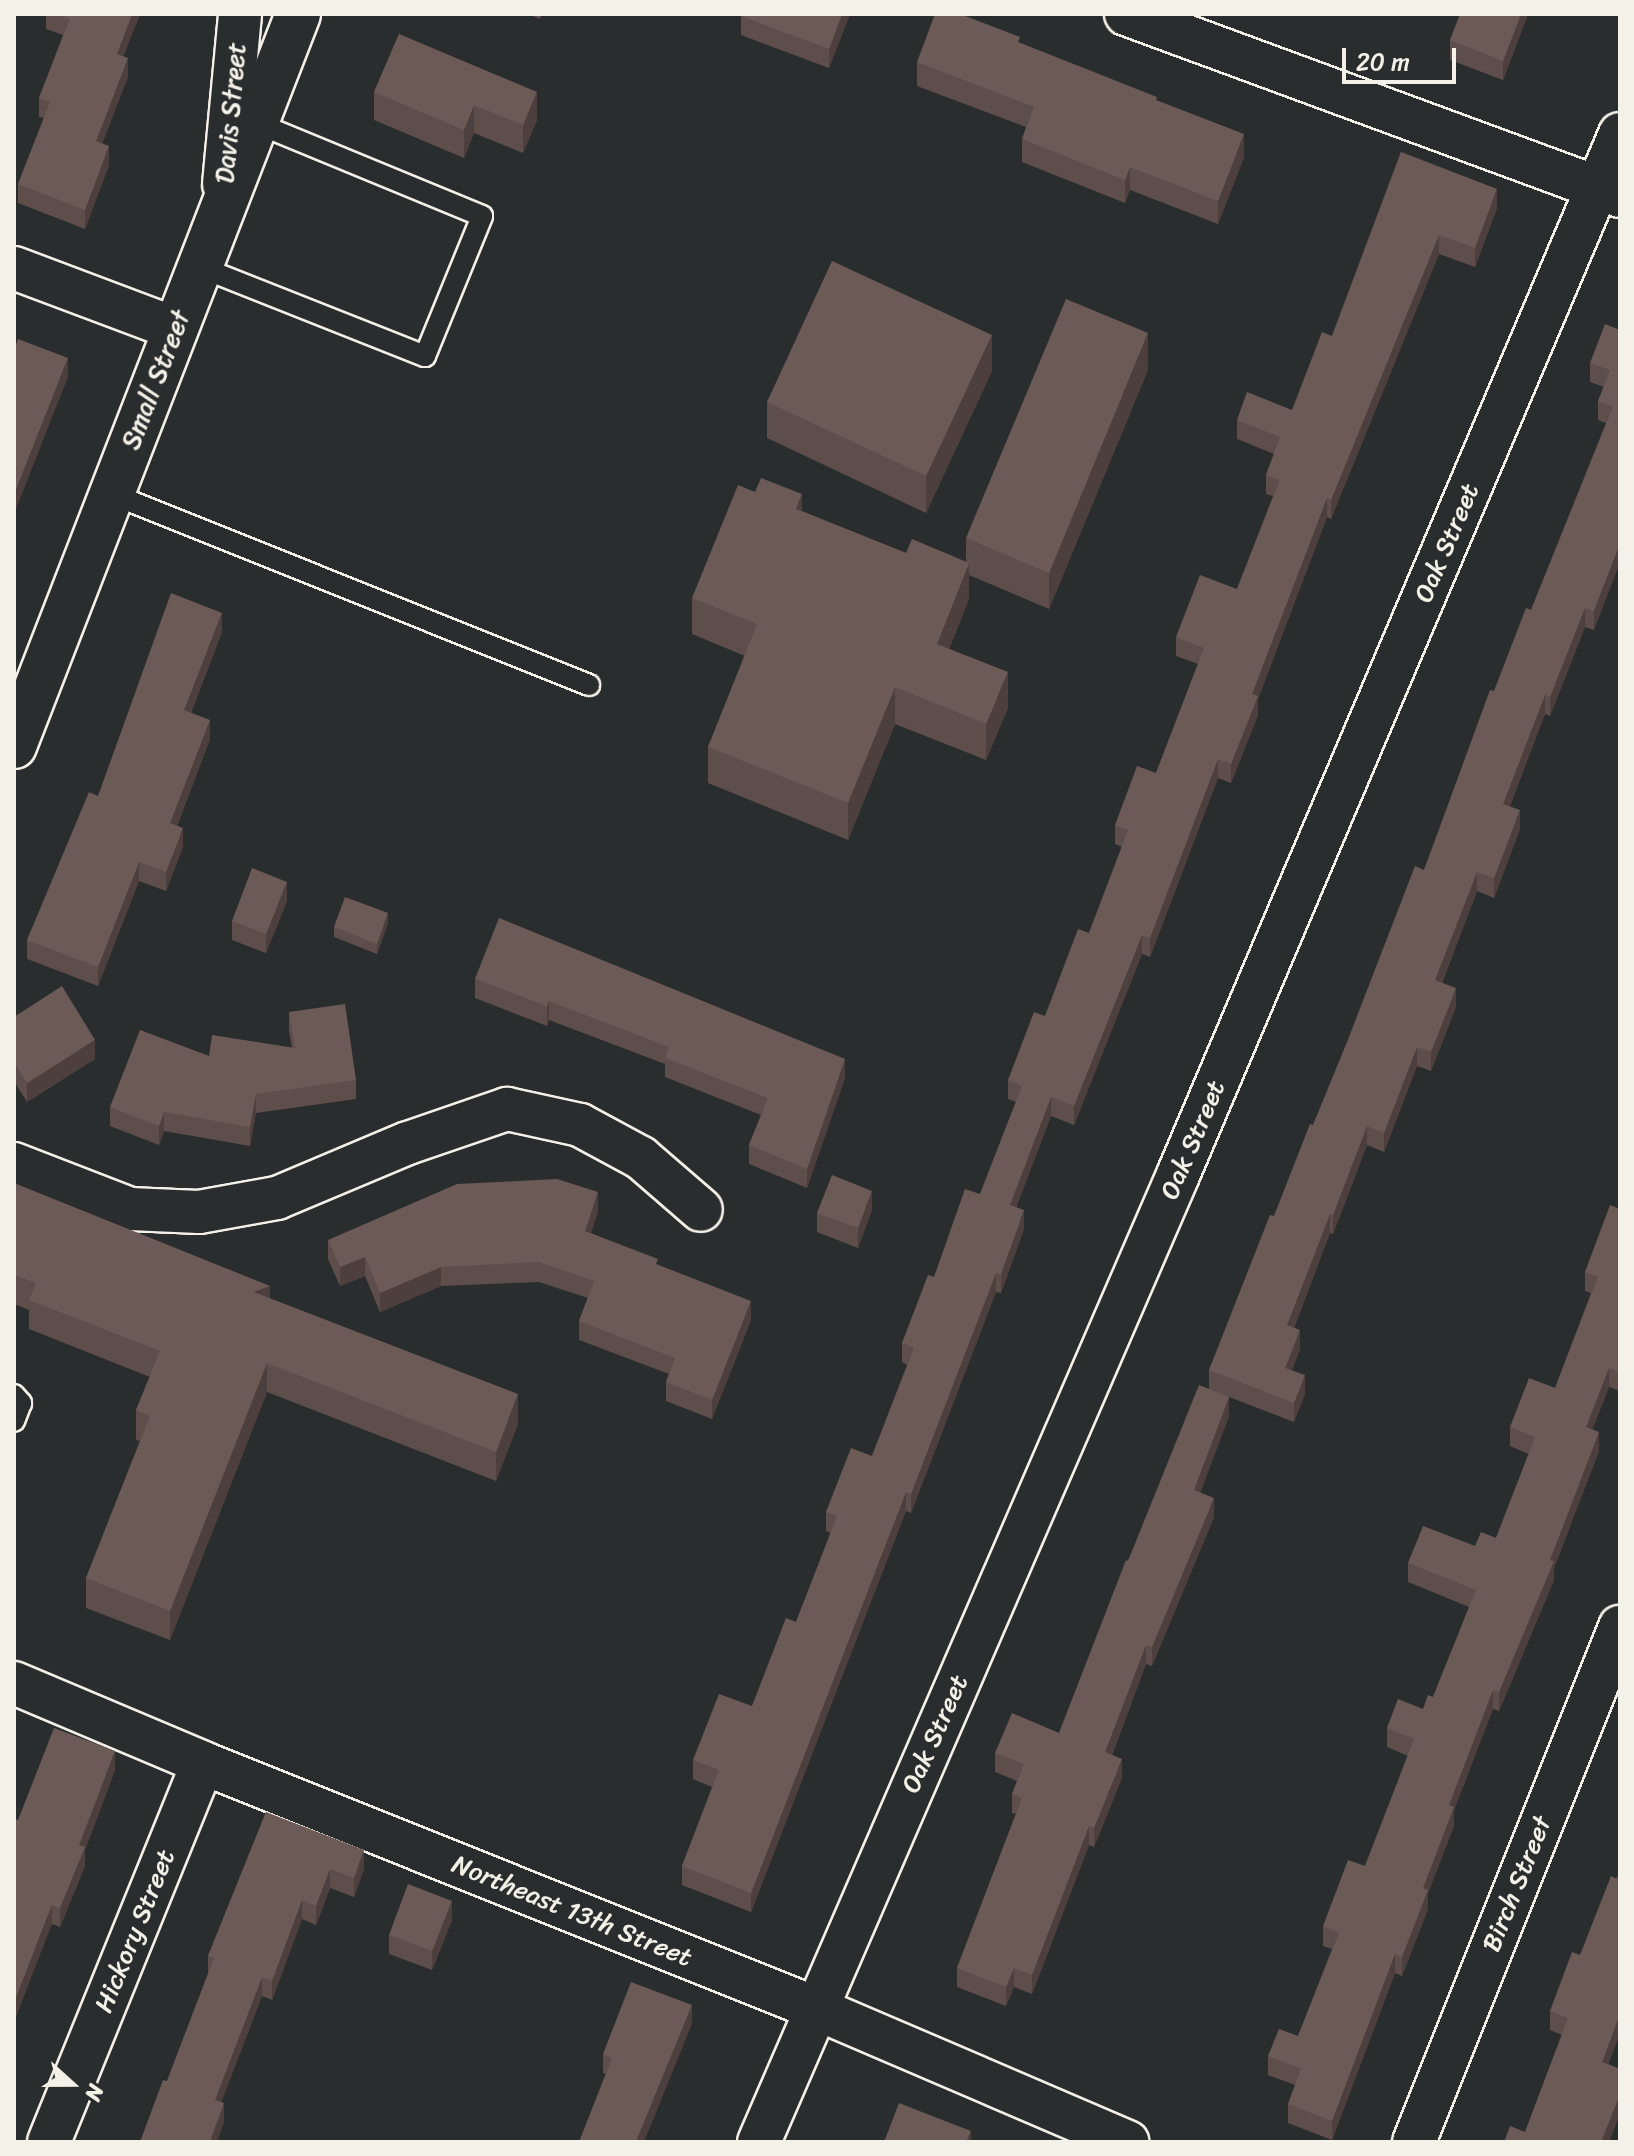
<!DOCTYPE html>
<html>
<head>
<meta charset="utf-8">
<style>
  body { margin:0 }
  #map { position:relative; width:1634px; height:2156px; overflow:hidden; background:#2a2d2e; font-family:Sriracha,sans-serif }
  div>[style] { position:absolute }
  .roads { filter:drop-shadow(2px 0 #f4f1e8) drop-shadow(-2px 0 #f4f1e8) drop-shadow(0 2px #f4f1e8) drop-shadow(0 -2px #f4f1e8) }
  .service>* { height:20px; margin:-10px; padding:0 10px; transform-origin:10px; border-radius:10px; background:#2a2d2e }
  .minor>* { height:42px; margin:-21px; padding:0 21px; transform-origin:21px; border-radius:21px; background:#2a2d2e }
  .tertiary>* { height:44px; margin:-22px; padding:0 22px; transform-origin:22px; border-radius:22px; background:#2a2d2e }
  .wall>* { inset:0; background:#5d4d4b }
  .shaded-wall>* { inset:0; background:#4c3f3d }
  .building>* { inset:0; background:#6c5a57 }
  span { translate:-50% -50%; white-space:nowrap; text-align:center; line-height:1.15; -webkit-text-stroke:6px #2a2d2e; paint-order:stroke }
  .street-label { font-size:26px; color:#f4f1e8 }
  .frame { position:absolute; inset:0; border:16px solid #f4f1e8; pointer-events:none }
  .north { position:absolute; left:32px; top:2044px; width:80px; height:80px; -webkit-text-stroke:6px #2a2d2e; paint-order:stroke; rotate:111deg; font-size:22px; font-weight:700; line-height:32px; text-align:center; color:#f4f1e8 }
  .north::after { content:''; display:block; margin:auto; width:28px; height:36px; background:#f4f1e8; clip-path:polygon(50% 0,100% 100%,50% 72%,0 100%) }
  .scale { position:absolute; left:1342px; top:48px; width:114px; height:36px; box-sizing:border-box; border:4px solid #f4f1e8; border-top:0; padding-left:10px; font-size:24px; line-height:28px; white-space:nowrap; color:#f4f1e8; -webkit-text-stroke:6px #2a2d2e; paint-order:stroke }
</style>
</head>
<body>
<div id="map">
  <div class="roads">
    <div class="service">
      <div style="left:200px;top:267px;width:242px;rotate:21.6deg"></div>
      <div style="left:425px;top:356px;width:151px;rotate:-67.8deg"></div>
      <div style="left:482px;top:216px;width:244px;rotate:-157.6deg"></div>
      <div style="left:112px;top:494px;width:514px;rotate:21.82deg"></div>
      <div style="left:14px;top:1395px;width:11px;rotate:49deg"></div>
      <div style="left:21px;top:1403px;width:19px;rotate:111deg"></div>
    </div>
    <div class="minor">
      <div style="left:1126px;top:14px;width:526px;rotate:20.22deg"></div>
      <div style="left:224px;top:184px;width:171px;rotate:-84.6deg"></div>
      <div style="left:14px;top:268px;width:173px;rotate:20.6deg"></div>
      <div style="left:14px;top:1164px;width:124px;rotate:21.2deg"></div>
      <div style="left:130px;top:1209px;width:69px;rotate:2.5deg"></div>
      <div style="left:199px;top:1212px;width:79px;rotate:-10.2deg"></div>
      <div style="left:277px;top:1198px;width:142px;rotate:-22.8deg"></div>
      <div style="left:408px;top:1143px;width:105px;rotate:-19deg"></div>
      <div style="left:507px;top:1109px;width:75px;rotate:12.4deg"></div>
      <div style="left:580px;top:1125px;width:69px;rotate:28.4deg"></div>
      <div style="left:641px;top:1158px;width:79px;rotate:40.9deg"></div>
      <div style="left:14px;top:1683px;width:205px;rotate:22.9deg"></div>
      <div style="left:203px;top:1763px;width:659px;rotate:21.82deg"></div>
      <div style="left:815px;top:2008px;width:340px;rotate:23.2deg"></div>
      <div style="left:49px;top:2142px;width:409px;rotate:-67.9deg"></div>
      <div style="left:759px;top:2142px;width:1054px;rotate:-66.57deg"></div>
      <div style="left:1178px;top:1175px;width:1131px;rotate:-66.99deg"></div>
      <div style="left:1414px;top:2142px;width:555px;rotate:-68.2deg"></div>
    </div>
    <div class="tertiary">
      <div style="left:14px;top:746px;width:785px;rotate:-68.79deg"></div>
    </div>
  </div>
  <div class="wall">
    <div style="clip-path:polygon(46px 14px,140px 14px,123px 56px,128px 77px,102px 143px,109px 165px,85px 229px,18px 203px,18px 184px,44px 118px,39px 117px,39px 98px,63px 35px,46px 29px)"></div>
    <div style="clip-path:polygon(528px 14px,542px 14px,540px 19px)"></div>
    <div style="clip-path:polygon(850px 14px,829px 68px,741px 35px,741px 16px)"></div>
    <div style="clip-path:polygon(1528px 14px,1503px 80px,1450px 60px,1450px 40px)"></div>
    <div style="clip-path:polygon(399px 34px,537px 120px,523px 153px,474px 133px,464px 158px,374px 120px,374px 92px)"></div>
    <div style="clip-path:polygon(1020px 43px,1157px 101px,1244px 157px,1218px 224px,1130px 190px,1125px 203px,1022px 162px,1022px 139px,1026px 127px,917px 86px,917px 62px)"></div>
    <div style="clip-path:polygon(1401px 152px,1497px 208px,1475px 267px,1439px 254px,1331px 519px,1327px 517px,1258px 699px,1258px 715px,1231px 783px,1218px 778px,1150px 957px,1142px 954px,1074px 1125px,1051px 1116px,1016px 1207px,1024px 1229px,1001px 1293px,996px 1292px,911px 1513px,906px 1511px,751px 1912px,682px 1885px,682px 1866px,712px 1787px,693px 1779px,693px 1760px,752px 1706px,796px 1622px,831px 1533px,826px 1531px,826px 1512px,872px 1456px,907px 1365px,902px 1362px,902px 1343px,934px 1277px,980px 1194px,1016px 1102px,1008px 1099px,1008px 1080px,1045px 1016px,1089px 933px,1122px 847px,1115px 844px,1115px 825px,1156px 773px,1198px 664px,1176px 656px,1176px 637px,1237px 589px,1273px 496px,1266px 494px,1266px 475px,1274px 454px,1237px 439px,1237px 420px,1292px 410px,1332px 336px)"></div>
    <div style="clip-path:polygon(1620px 330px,1594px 630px,1585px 627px,1550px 716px,1545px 714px,1510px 806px,1520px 829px,1494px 898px,1477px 891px,1442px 983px,1456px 1007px,1431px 1071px,1417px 1066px,1384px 1152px,1367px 1145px,1333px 1234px,1330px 1233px,1294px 1328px,1300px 1349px,1292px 1370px,1305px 1394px,1294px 1422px,1229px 1397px,1229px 1416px,1200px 1493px,1214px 1517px,1152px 1666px,1146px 1664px,1112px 1755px,1122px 1778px,1094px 1847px,1089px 1845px,1032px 1994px,1014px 1987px,1006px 2006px,957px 1987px,957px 1968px,1016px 1814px,1012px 1813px,1012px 1794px,1017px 1781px,995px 1772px,995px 1753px,1059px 1733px,1128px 1561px,1209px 1389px,1209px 1370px,1313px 1125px,1424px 870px,1494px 691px,1531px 610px,1606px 423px,1598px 420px,1598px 401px,1604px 387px,1590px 382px,1590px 363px)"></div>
    <div style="clip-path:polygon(1148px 370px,1049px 609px,969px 575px,969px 599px,949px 649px,1008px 708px,986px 760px,895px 724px,848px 840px,708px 783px,708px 747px,745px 656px,692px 634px,692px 598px,802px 511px,906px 553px,966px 562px,966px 538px)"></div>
    <div style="clip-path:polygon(992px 371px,926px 513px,767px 438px,767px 402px)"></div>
    <div style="clip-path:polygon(222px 632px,191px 713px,210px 739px,177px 826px,183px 847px,166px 891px,139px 881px,98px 986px,27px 959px,27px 940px,98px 796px)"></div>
    <div style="clip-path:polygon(287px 901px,266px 953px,232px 940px,232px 921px)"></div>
    <div style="clip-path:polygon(388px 923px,377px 954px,334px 937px,334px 927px)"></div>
    <div style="clip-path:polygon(475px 979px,845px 1078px,807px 1188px,749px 1164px,749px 1145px,761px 1115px,665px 1077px,665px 1064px,549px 1020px,547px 1026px,475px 998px)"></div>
    <div style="clip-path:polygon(289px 1012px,356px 1080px,356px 1099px,256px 1113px,250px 1146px,164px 1131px,159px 1145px,110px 1126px,110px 1107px,209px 1056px,292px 1048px,289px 1031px)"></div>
    <div style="clip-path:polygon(14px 1017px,95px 1059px,27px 1102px,14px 1081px)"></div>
    <div style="clip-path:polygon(14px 1183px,270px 1299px,518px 1424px,496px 1481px,267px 1392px,170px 1640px,86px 1608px,86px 1578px,140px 1441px,136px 1440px,136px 1410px,150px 1377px,29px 1329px,29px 1310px,14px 1304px)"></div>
    <div style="clip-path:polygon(1620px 1209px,1620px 1391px,1609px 1387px,1592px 1430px,1599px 1451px,1554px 1568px,1554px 1580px,1499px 1711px,1493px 1709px,1454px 1810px,1454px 1826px,1428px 1893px,1428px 1909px,1402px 1976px,1395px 1973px,1332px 2140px,1288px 2123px,1288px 2104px,1295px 2085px,1268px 2075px,1268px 2056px,1298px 2036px,1332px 1949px,1323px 1946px,1323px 1926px,1365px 1866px,1408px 1756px,1387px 1747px,1387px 1728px,1423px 1709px,1433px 1697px,1469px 1607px,1408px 1582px,1408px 1563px,1475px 1546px,1496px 1538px,1529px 1454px,1510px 1446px,1510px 1427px,1555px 1388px,1591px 1293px,1585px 1291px,1585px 1272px)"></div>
    <div style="clip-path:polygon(872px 1210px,858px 1248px,817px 1232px,817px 1213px)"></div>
    <div style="clip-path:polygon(598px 1211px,591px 1233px,658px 1265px,751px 1320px,712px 1419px,666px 1401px,666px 1382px,669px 1374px,579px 1340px,579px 1321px,588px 1298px,539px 1282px,441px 1286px,380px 1312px,365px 1276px,340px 1286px,328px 1259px,328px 1240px)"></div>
    <div style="clip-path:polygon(115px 1770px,85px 1850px,85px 1866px,60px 1927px,52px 1924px,18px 1820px)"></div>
    <div style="clip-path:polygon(266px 1812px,364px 1869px,354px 1897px,330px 1888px,316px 1925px,302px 1919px,272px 2000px,262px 1996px,221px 2102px,224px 2122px,167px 2081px,208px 1974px,208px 1956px)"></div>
    <div style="clip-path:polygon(1620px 1871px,1620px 2033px,1608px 2064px,1620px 2069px,1620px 2113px,1609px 2142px,1504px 2142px,1525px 2132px,1562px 2035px,1550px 2030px,1550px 2011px,1580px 1955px)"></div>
    <div style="clip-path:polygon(452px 1920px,432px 1970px,389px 1954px,389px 1935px)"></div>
    <div style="clip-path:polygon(692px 2024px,606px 2074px,603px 2073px,603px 2054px)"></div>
  </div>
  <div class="shaded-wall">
    <div style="clip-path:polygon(132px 14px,140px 14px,117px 73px,117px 54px)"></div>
    <div style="clip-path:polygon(842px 14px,850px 14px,829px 68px,829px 49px)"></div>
    <div style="clip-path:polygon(1521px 14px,1528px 14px,1503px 80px,1503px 61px)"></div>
    <div style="clip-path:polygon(128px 58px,128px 77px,96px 160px,96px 141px)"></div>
    <div style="clip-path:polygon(537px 92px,537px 120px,523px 153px,523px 125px)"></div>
    <div style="clip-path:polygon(474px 105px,474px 133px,464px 158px,464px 130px)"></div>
    <div style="clip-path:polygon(1244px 134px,1244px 157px,1218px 224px,1218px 201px)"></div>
    <div style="clip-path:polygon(109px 146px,109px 165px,85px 229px,85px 210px)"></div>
    <div style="clip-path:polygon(1130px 167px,1130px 190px,1125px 203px,1125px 180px)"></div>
    <div style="clip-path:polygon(1497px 189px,1497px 208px,1475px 267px,1475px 248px)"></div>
    <div style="clip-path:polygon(1439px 235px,1439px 254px,1331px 519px,1331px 500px)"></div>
    <div style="clip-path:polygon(1148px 333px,1148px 370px,1049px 609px,1049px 573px)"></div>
    <div style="clip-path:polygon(992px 335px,992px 371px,926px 513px,926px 476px)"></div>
    <div style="clip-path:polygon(68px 358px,68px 377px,14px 514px,14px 495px)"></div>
    <div style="clip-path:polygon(802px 494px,802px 530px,796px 509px)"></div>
    <div style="clip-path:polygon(1327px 498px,1327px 517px,1258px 699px,1258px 715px,1231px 783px,1231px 764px,1252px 694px)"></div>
    <div style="clip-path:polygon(1620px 544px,1620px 563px,1594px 630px,1594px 611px)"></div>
    <div style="clip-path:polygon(969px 563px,969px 599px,937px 680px,937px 644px)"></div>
    <div style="clip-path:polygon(1585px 608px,1585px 627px,1550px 716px,1550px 697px)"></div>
    <div style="clip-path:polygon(222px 613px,222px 632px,184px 729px,184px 710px)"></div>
    <div style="clip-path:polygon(1008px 672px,1008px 708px,986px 760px,986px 724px)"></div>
    <div style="clip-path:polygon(895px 687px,895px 724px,848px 840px,848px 803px)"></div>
    <div style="clip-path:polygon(1545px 695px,1545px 714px,1503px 823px,1503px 804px)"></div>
    <div style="clip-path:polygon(210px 720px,210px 739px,170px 842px,170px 823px)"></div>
    <div style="clip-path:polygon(1218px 759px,1218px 778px,1150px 957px,1150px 938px)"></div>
    <div style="clip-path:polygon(1520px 810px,1520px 829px,1494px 898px,1494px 878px)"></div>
    <div style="clip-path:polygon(183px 828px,183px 847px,166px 891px,166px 872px)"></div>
    <div style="clip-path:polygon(139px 862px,139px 881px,98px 986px,98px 967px)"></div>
    <div style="clip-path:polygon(1477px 872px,1477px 891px,1435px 999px,1435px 980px)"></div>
    <div style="clip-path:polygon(287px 882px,287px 901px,266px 953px,266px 934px)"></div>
    <div style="clip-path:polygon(388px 913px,388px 923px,377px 954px,377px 944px)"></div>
    <div style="clip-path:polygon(1142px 935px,1142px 954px,1074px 1125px,1074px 1106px)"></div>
    <div style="clip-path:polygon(1456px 988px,1456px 1007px,1431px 1071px,1431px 1052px)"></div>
    <div style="clip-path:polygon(549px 1001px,549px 1020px,547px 1026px,547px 1006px)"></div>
    <div style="clip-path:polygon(95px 1040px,95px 1059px,27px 1102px,27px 1083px)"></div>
    <div style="clip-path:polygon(1417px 1047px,1417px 1066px,1384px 1152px,1384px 1133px)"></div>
    <div style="clip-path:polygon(845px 1059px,845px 1078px,807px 1188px,807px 1169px)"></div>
    <div style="clip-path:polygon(256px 1094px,256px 1113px,250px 1146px,250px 1127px)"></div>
    <div style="clip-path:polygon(1051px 1097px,1051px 1116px,1010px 1224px,1010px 1205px)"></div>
    <div style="clip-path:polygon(164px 1112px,164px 1131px,159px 1145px,159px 1126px)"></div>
    <div style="clip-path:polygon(1367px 1126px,1367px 1145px,1333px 1234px,1333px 1215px)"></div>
    <div style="clip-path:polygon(872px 1191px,872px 1210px,858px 1248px,858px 1228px)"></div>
    <div style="clip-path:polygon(598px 1192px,598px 1211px,585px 1250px,585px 1231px)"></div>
    <div style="clip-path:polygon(1024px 1210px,1024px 1229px,1001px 1293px,1001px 1274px)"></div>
    <div style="clip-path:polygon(1330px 1214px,1330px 1233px,1287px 1344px,1287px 1325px)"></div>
    <div style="clip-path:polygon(365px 1257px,365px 1276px,340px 1286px,340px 1267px)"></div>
    <div style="clip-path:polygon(441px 1267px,441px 1286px,380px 1312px,380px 1293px)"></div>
    <div style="clip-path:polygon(996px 1273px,996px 1292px,911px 1513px,911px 1494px)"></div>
    <div style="clip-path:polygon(270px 1286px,270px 1315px,254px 1292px)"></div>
    <div style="clip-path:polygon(751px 1301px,751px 1320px,712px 1419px,712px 1400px)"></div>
    <div style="clip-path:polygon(1300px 1330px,1300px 1349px,1285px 1387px,1285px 1368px)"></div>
    <div style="clip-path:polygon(267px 1363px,267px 1392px,170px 1640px,170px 1611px)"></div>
    <div style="clip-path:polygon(1609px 1368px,1609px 1387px,1586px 1446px,1586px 1427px)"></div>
    <div style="clip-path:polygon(1305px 1375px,1305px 1394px,1294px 1422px,1294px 1403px)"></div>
    <div style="clip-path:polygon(518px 1394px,518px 1424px,496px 1481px,496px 1452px)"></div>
    <div style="clip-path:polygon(1229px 1397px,1229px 1416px,1194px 1509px,1194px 1490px)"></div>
    <div style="clip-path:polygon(1599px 1432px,1599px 1451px,1554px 1568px,1554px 1580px,1499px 1711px,1499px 1692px)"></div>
    <div style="clip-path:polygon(906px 1492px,906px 1511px,751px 1912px,751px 1893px)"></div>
    <div style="clip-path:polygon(1214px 1498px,1214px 1517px,1152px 1666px,1152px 1647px)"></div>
    <div style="clip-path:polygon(1146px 1645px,1146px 1664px,1105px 1771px,1105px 1752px)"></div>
    <div style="clip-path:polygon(1493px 1690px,1493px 1709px,1454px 1810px,1454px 1826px,1428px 1893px,1428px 1909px,1402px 1976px,1402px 1957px,1449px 1805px)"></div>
    <div style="clip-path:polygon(115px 1751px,115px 1770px,85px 1850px,85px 1866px,60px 1927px,60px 1908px,79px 1845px)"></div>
    <div style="clip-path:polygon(1122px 1759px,1122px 1778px,1094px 1847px,1094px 1828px)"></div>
    <div style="clip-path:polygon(1089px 1826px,1089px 1845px,1032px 1994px,1032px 1975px)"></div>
    <div style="clip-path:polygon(364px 1850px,364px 1869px,354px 1897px,354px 1878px)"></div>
    <div style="clip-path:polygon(330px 1869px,330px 1888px,316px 1925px,316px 1906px)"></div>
    <div style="clip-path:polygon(302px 1900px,302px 1919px,272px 2000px,272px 1981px)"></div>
    <div style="clip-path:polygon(452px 1901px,452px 1920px,432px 1970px,432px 1951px)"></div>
    <div style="clip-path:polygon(52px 1905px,52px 1924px,14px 2022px,14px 2003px)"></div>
    <div style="clip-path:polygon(1395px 1954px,1395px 1973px,1332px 2140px,1332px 2121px)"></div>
    <div style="clip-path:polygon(1014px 1968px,1014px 1987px,1006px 2006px,1006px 1987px)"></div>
    <div style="clip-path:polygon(262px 1977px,262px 1996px,215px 2119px,215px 2100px)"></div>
    <div style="clip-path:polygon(692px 2005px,692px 2024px,644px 2142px,636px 2142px)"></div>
    <div style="clip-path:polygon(1620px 2014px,1620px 2033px,1602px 2081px,1602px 2062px)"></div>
    <div style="clip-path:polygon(1620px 2094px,1620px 2113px,1609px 2142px,1601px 2142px)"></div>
    <div style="clip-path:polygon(224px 2103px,224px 2122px,217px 2142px,210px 2142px)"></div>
    <div style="clip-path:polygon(971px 2131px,971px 2142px,966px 2142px)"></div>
  </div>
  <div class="building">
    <div style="clip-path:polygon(57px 14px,132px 14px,117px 54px,128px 58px,96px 141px,109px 146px,85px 210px,18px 184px,50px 102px,39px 98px,70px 19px)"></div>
    <div style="clip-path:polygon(742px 14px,842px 14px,829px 49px,741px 16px)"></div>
    <div style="clip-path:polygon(935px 14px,960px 14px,1020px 37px,1018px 42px,1157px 97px,1156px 100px,1244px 134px,1218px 201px,1130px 167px,1125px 180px,1022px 139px,1034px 107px,917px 62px)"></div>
    <div style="clip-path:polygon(1460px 14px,1521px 14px,1503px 61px,1450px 40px)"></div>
    <div style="clip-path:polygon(399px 34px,537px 92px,523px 125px,474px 105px,464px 130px,374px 92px)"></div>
    <div style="clip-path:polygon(1401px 152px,1497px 189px,1475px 248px,1439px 235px,1331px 500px,1327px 498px,1252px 694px,1258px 696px,1231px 764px,1218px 759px,1150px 938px,1142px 935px,1074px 1106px,1051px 1097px,1010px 1205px,1024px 1210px,1001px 1274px,996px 1273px,911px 1494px,906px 1492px,751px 1893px,682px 1866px,719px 1770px,693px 1760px,719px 1694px,752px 1706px,786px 1618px,796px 1622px,837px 1516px,826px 1512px,851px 1448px,872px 1456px,914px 1348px,902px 1343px,928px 1275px,934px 1277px,965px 1189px,980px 1194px,1022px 1086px,1008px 1080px,1034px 1012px,1045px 1016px,1078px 929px,1089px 933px,1128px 830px,1115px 825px,1137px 766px,1156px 773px,1204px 648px,1176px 637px,1200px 575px,1237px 589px,1280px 480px,1266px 475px,1280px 437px,1237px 420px,1247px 392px,1292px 410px,1322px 332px,1332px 336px)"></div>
    <div style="clip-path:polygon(832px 261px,992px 335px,926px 476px,767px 402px)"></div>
    <div style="clip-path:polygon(1066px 299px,1148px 333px,1049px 573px,966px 538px)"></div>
    <div style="clip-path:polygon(1605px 324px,1620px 330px,1620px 544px,1594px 611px,1585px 608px,1550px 697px,1545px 695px,1503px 804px,1520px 810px,1494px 878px,1477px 872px,1435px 980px,1456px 988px,1431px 1052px,1417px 1047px,1384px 1133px,1367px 1126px,1333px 1215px,1330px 1214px,1287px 1325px,1300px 1330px,1285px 1368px,1305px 1375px,1294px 1403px,1209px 1370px,1270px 1215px,1274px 1216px,1310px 1124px,1313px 1125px,1347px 1042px,1415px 866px,1424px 870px,1490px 690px,1494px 691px,1526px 608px,1531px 610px,1613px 407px,1598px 401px,1610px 370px,1590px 363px)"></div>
    <div style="clip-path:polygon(18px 339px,68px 358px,14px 495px,14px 350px)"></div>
    <div style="clip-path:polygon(761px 478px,802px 494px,796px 509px,906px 553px,912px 539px,969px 563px,937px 644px,1008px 672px,986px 724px,895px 687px,848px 803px,708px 747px,757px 624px,692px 598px,738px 485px,755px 492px)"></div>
    <div style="clip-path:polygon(171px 593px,222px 613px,184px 710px,210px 720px,170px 823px,183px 828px,166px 872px,139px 862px,98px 967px,27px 940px,89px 792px,98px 796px)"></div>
    <div style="clip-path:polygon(252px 868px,287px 882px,266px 934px,232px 921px)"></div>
    <div style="clip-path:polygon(345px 897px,388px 913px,377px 944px,334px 927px)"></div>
    <div style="clip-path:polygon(499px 918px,845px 1059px,807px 1169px,749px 1145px,768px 1098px,665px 1058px,669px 1047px,549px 1001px,547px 1006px,475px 979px)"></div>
    <div style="clip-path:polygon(62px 986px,95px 1040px,27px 1083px,14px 1062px,14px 1017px)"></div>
    <div style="clip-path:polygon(345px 1004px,356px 1080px,256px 1094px,250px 1127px,164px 1112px,159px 1126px,110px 1107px,140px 1030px,209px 1056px,212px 1035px,295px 1048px,289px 1012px)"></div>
    <div style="clip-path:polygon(832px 1175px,872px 1191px,858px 1228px,817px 1213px)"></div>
    <div style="clip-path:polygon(557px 1179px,598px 1192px,585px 1231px,658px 1259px,656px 1264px,751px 1301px,712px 1400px,666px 1382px,675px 1358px,579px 1321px,594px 1281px,539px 1262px,441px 1267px,380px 1293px,365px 1257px,340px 1267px,328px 1240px,457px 1184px)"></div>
    <div style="clip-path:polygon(14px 1183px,270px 1286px,254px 1292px,518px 1394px,496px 1452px,267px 1363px,170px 1611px,86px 1578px,150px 1416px,136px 1410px,160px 1351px,29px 1300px,36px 1283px,14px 1275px)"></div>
    <div style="clip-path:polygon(1610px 1205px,1620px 1209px,1620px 1372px,1609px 1368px,1586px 1427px,1599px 1432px,1550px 1560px,1554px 1561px,1499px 1692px,1493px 1690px,1449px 1805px,1454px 1807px,1423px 1888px,1428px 1890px,1402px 1957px,1395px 1954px,1332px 2121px,1288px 2104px,1301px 2069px,1268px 2056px,1279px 2029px,1298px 2036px,1339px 1933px,1323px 1926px,1348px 1860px,1365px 1866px,1414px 1739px,1387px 1728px,1398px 1699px,1423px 1709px,1428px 1695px,1433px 1697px,1476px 1590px,1408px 1563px,1423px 1526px,1475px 1546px,1481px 1532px,1496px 1538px,1535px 1437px,1510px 1427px,1529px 1378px,1555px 1388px,1598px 1277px,1585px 1272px)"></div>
    <div style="clip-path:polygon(1199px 1385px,1229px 1397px,1194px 1490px,1214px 1498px,1152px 1647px,1146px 1645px,1105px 1752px,1122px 1759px,1094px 1828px,1089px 1826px,1032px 1975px,1014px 1968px,1006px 1987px,957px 1968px,1022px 1798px,1012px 1794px,1024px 1764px,995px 1753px,1012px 1713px,1059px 1733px,1126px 1560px,1128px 1561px)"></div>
    <div style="clip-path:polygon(54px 1728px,115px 1751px,79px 1845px,85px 1847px,60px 1908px,52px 1905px,14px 2003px,14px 1819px,18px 1820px)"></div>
    <div style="clip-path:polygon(266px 1812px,364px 1850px,354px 1878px,330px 1869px,316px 1906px,302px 1900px,272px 1981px,262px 1977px,215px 2100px,224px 2103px,210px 2142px,140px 2142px,163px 2080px,167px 2081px,214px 1958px,208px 1956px)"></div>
    <div style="clip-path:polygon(1620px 1871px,1620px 2014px,1602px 2062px,1620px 2069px,1620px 2094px,1601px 2142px,1504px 2142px,1510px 2126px,1525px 2132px,1568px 2018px,1550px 2011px,1572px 1952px,1580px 1955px,1611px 1876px,1617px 1879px)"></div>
    <div style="clip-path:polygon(408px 1884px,452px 1901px,432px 1951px,389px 1935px)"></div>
    <div style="clip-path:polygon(631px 1982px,692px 2005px,636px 2142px,579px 2142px,612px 2058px,603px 2054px)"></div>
    <div style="clip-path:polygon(899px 2103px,971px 2131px,966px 2142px,884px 2142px)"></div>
  </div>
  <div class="street-label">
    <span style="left:231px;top:113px;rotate:-85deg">Davis Street</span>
    <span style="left:156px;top:380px;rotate:-69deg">Small Street</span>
    <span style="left:1447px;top:543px;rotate:-67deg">Oak Street</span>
    <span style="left:1193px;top:1140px;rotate:-67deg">Oak Street</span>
    <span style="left:935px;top:1734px;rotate:-66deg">Oak Street</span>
    <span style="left:1517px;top:1884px;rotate:-68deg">Birch Street</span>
    <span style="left:572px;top:1911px;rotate:22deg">Northeast 13th Street</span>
    <span style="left:135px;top:1931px;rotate:-68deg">Hickory Street</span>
  </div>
  <div class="frame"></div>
  <div class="north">N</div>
  <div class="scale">20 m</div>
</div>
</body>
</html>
